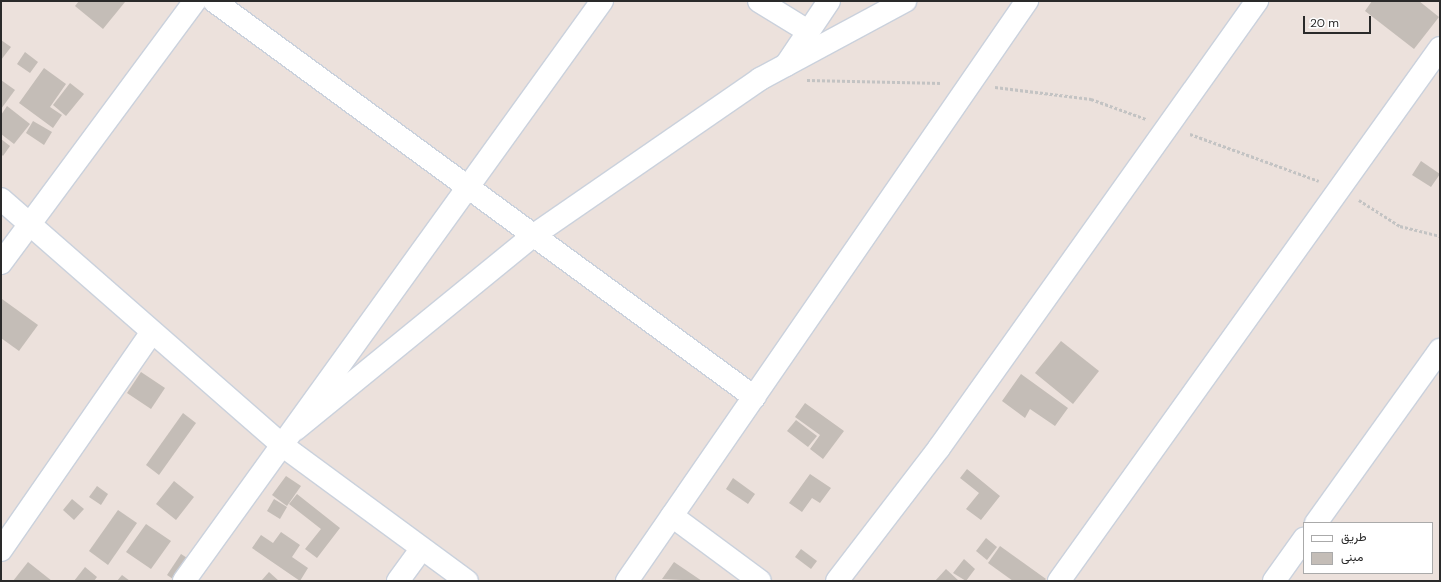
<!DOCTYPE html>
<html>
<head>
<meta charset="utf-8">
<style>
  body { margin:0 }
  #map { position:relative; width:1441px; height:582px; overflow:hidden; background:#ece1dc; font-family:"DM Sans",Vazirmatn,sans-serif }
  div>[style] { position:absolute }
  .building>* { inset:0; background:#c4bdb7 }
  .path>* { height:2.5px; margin-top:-1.25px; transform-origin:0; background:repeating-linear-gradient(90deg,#c3c3c3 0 3px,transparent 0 5px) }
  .roads { filter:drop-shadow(1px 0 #cad1dc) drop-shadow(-1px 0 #cad1dc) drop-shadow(0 1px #cad1dc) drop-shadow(0 -1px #cad1dc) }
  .street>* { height:22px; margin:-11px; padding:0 11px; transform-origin:11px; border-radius:11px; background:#fff }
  span { translate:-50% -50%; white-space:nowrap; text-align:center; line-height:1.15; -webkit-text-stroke:4px #fff; paint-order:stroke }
  .frame { position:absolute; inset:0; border:2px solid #2a2a2a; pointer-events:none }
  .legend { position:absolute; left:1303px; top:522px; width:130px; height:52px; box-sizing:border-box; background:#fff; border:1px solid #aaa; margin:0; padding:5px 7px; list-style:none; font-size:12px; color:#2a2a2a }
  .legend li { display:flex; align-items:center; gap:8px; height:20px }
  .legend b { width:20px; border:1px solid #aaa }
  .scale { position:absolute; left:1303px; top:16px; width:68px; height:18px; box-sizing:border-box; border:2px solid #2a2a2a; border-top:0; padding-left:5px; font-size:12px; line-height:14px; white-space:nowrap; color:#2a2a2a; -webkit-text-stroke:3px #fff; paint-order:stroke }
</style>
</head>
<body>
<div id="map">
  <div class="building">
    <div style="clip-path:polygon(79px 1px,123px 1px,125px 2px,103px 29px,75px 6px)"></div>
    <div style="clip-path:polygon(1372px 1px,1419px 1px,1439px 17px,1414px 49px,1365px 11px)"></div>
    <div style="clip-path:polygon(1px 40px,11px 47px,1px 60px)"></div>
    <div style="clip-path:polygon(25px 52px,38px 62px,30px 73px,17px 64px)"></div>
    <div style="clip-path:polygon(44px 68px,66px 84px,50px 107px,62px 115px,53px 128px,19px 103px)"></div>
    <div style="clip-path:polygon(1px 80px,15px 90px,1px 109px)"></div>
    <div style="clip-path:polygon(70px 83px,84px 94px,66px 116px,53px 105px)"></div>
    <div style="clip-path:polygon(7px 106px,30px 124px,14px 144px,1px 134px,1px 115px)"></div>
    <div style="clip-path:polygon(33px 121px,52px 132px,44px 145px,26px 133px)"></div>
    <div style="clip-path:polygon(1px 139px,10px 146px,3px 156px,1px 154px)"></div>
    <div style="clip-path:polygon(1421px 161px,1440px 174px,1431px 187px,1412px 175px)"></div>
    <div style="clip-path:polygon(2px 299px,38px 325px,19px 351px,1px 338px)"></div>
    <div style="clip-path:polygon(1061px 341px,1099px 371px,1073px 404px,1035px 373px)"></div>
    <div style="clip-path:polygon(141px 372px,165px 388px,151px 409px,127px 393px)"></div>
    <div style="clip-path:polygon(1021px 374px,1068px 408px,1055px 426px,1030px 409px,1025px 418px,1002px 401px)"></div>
    <div style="clip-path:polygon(805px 403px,844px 431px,823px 459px,810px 449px,820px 435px,795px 417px)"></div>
    <div style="clip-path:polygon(183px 413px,196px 423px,159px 475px,146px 465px)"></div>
    <div style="clip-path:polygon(796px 420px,817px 436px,808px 447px,787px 431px)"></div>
    <div style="clip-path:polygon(967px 469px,1000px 496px,981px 520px,966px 509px,979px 493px,960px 478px)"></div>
    <div style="clip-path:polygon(810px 474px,831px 488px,820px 503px,812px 498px,802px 512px,789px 503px)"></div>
    <div style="clip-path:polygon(286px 476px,301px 486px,287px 506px,272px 495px)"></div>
    <div style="clip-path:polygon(733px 478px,755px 494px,748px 504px,726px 489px)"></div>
    <div style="clip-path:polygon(174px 481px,194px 497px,176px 520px,156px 504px)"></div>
    <div style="clip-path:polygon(97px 486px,108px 494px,101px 505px,89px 497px)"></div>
    <div style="clip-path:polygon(297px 494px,340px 528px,317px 558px,305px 549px,321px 529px,289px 504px)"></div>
    <div style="clip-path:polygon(72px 499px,84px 509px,74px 520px,63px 510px)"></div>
    <div style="clip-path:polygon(274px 499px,287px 507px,280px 519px,267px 511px)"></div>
    <div style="clip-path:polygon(118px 510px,137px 523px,108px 565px,89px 551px)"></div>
    <div style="clip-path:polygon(146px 524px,171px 541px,151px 569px,126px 552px)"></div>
    <div style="clip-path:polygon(281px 532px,300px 545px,292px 557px,308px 568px,300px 581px,252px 548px,261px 535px,273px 543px)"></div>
    <div style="clip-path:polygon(986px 538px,997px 547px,987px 560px,976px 551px)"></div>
    <div style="clip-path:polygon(1000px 546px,1046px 579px,1044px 581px,1013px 581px,988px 563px)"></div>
    <div style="clip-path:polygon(801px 549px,817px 561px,811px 569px,795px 557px)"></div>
    <div style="clip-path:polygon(181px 554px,192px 561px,176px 581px,167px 575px)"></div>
    <div style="clip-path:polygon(964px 559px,975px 569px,966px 581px,953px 573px)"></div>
    <div style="clip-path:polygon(28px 562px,52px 581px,13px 581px)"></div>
    <div style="clip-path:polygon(674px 562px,702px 581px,662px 579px)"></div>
    <div style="clip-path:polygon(85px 567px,97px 577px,94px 581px,74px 581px)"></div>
    <div style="clip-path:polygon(946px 569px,959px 581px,935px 581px)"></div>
    <div style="clip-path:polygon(269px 572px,279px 581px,261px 581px)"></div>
    <div style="clip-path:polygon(122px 575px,130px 581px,117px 581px)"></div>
  </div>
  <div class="path">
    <div style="left:807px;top:80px;width:135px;rotate:1.3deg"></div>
    <div style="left:995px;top:87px;width:97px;rotate:7.1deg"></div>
    <div style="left:1091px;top:99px;width:59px;rotate:20deg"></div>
    <div style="left:1190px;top:134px;width:137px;rotate:20deg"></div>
    <div style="left:1359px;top:200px;width:49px;rotate:32.4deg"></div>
    <div style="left:1400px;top:226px;width:41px;rotate:14deg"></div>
  </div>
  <div class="roads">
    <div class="street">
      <div style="left:214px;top:1px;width:670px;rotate:36.25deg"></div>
      <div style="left:759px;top:1px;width:57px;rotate:31.5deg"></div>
      <div style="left:786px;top:65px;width:77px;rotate:-56.1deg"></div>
      <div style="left:1px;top:199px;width:375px;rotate:41.2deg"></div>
      <div style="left:283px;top:446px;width:228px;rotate:36.3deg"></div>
      <div style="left:1px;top:263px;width:326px;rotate:-53.5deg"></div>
      <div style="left:296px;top:429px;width:307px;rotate:-39.2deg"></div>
      <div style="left:534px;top:235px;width:275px;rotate:-34.6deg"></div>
      <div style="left:760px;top:79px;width:165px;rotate:-28.3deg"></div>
      <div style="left:672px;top:516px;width:109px;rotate:36.5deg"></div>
      <div style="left:1316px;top:523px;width:213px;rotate:-54.4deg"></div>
      <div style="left:1px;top:550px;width:265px;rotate:-55.3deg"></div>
      <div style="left:184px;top:581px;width:715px;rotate:-54.22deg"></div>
      <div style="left:398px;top:581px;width:39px;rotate:-54deg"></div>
      <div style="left:627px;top:581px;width:705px;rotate:-55.41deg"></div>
      <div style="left:837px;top:581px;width:168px;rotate:-52.5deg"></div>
      <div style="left:939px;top:448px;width:549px;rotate:-54.57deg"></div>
      <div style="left:1059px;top:581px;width:655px;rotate:-54.44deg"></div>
      <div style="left:1274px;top:581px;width:52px;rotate:-54.5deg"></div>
    </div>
  </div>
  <div class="frame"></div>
  <ul class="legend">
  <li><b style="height:5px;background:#fff"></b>طريق</li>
  <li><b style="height:11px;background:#c4bdb7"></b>مبنى</li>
  </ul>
  <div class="scale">20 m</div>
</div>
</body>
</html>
